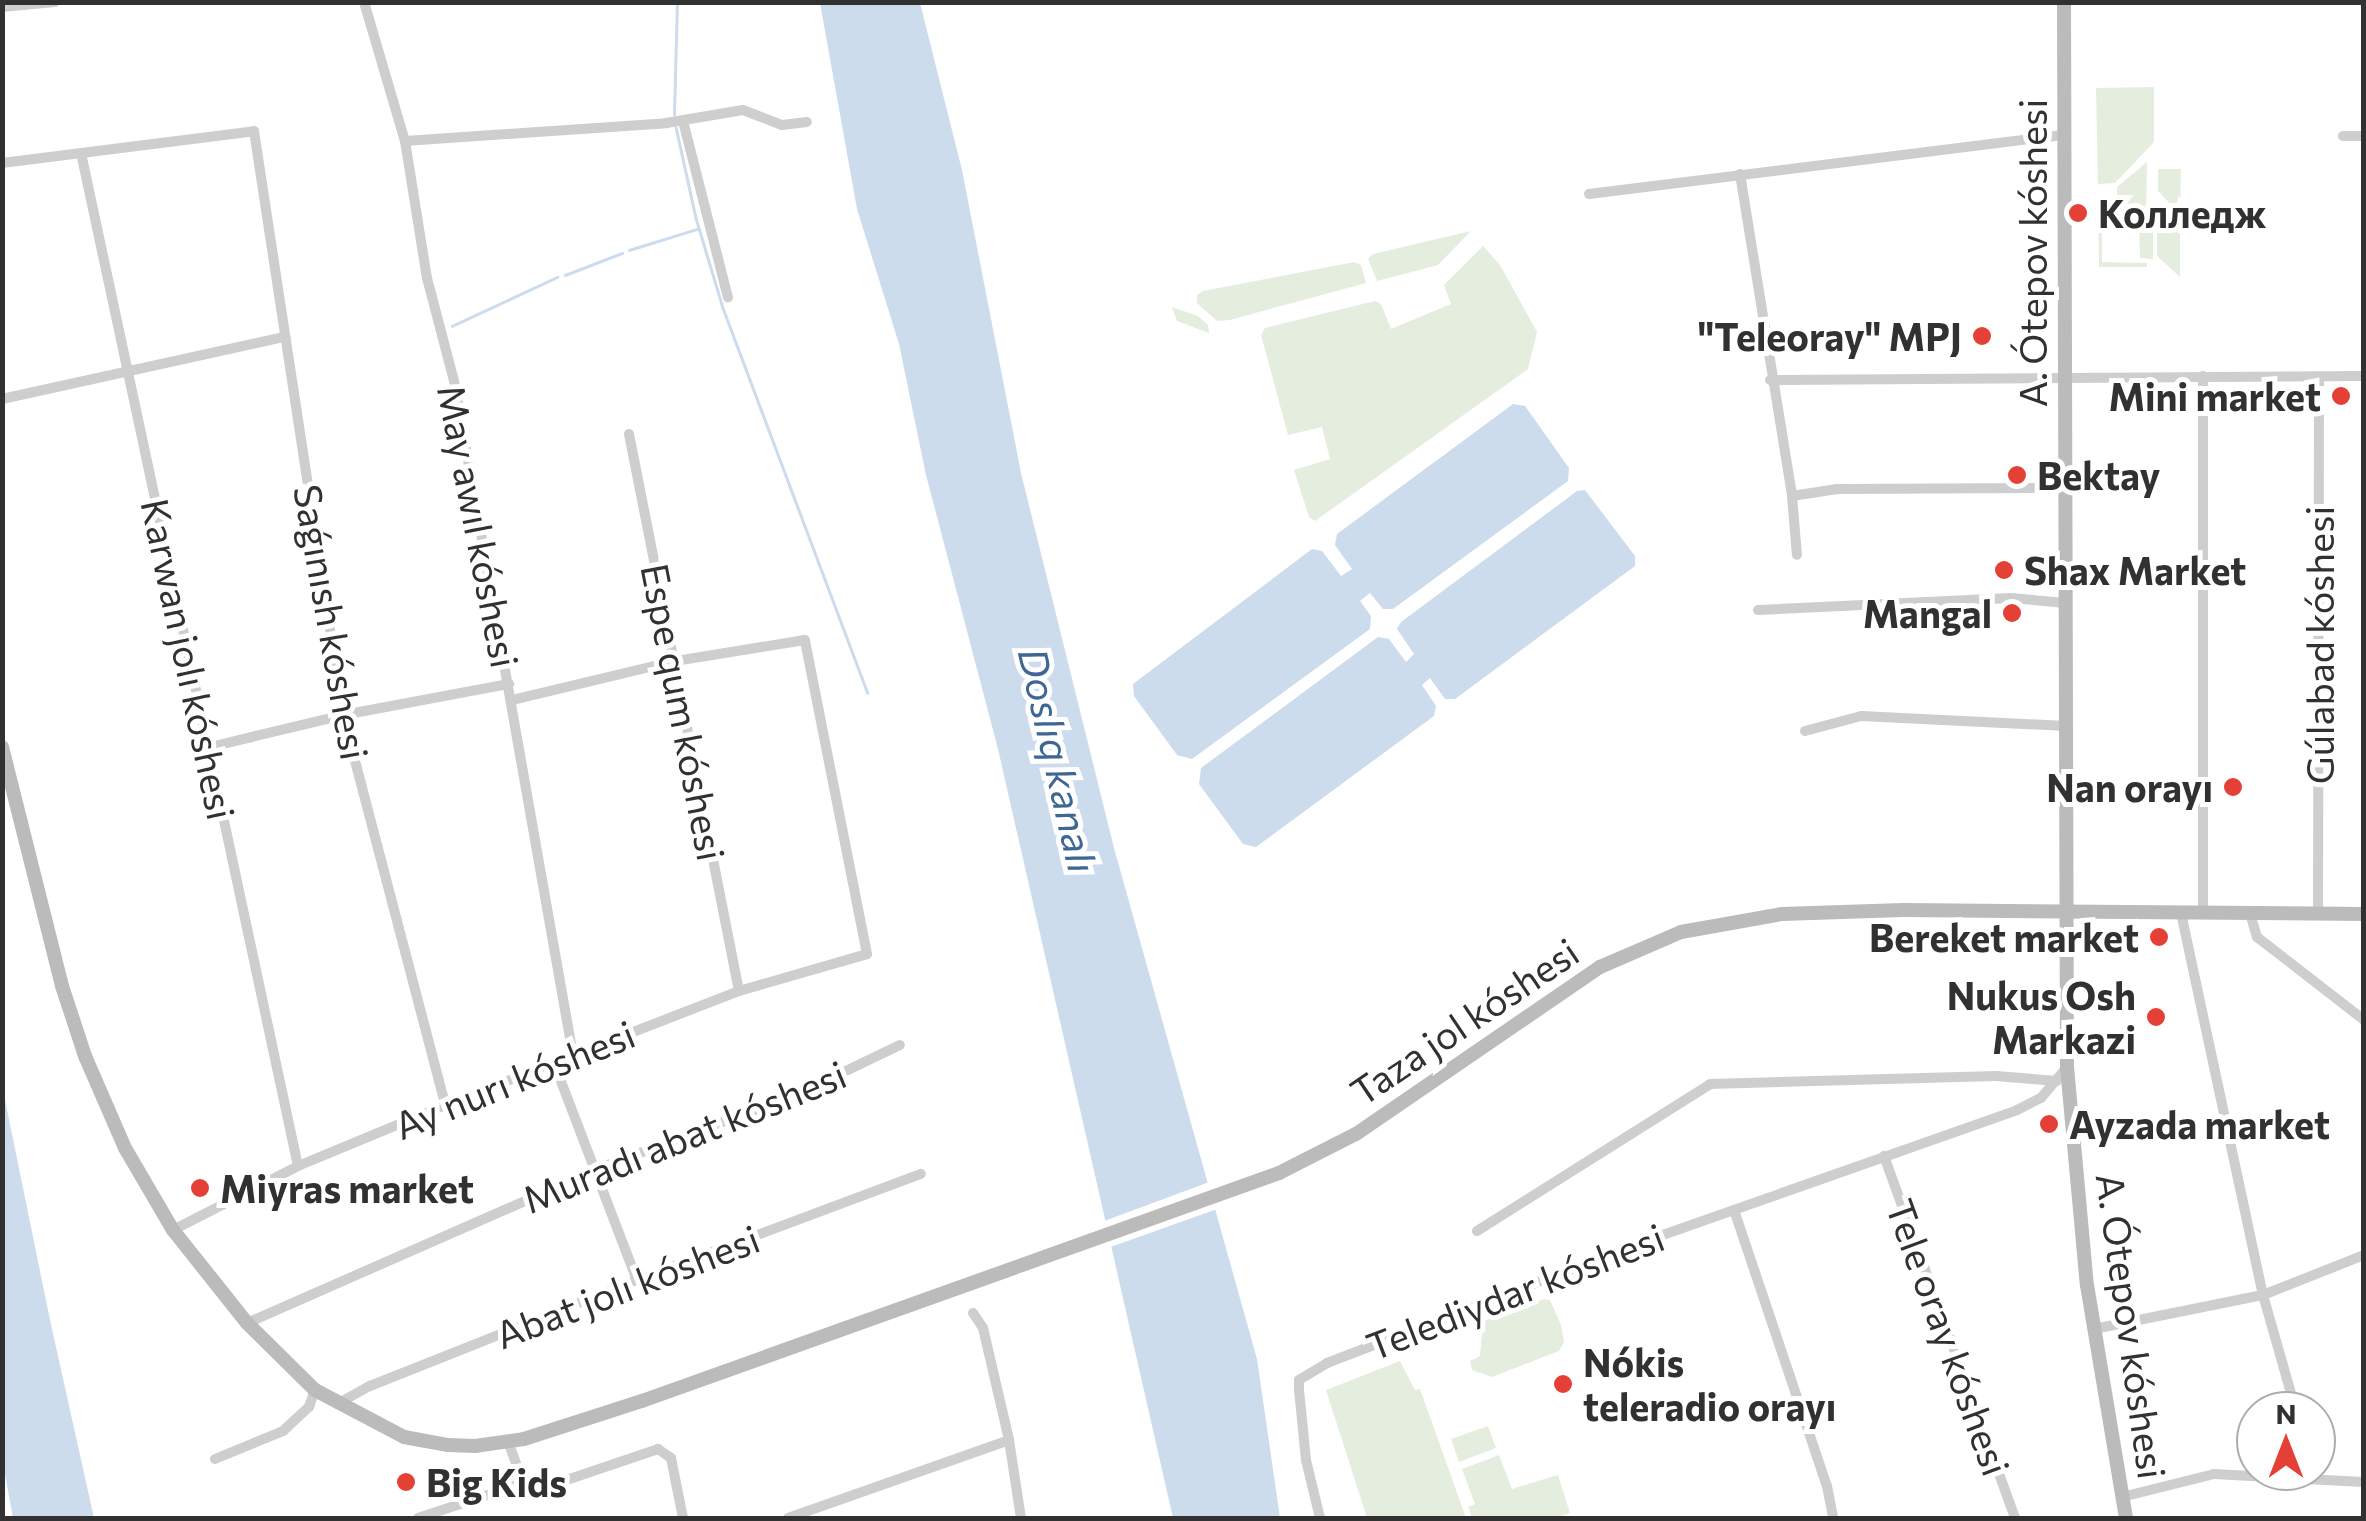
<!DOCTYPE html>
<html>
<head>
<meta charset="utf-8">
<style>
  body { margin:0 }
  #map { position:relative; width:2366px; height:1521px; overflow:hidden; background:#fff; font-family:Commissioner,sans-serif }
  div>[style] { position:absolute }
  .green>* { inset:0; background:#e5eddf }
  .water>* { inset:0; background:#ccdced }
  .pier>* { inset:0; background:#fff }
  .stream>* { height:2.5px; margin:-1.25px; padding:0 1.25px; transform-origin:1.25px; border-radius:1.25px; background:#ccdced }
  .street>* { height:10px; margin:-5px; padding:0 5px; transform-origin:5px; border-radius:5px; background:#cecece }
  .secondary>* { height:14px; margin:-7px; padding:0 7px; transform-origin:7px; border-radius:7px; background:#bbb }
  .dots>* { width:28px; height:28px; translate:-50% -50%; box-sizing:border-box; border:5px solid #fff; border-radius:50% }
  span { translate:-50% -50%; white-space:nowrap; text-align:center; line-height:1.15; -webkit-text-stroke:10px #fff; paint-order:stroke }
  .poi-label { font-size:38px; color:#313131; font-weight:700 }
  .left { translate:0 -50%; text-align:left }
  .right { translate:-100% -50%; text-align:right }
  .street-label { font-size:38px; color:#313131 }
  .water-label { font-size:40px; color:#3e6794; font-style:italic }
  .frame { position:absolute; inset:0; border:5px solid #313131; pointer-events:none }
  .north { position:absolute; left:2236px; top:1391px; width:100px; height:100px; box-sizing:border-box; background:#fff; border:2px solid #adadad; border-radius:50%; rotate:0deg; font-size:28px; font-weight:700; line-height:40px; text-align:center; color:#313131 }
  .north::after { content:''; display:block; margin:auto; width:35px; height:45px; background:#e54036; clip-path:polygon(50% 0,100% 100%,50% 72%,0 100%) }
</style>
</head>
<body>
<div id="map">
  <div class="green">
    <div style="clip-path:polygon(2154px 87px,2154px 142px,2115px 183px,2098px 184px,2096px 88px)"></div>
    <div style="clip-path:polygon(2147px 162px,2146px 216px,2117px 196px,2117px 187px)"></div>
    <div style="clip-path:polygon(2158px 169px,2181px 169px,2180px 214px,2158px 191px)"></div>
    <div style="clip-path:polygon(2098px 199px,2102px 199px,2102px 262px,2147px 263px,2147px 267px,2099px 267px)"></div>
    <div style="clip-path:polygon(2139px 219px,2153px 226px,2153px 259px,2140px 258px)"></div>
    <div style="clip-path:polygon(2157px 226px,2180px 227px,2180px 277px,2157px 256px)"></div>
    <div style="clip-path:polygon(1471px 231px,1438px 265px,1377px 281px,1368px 259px,1373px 254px)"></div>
    <div style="clip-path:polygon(1483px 246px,1500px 265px,1537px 332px,1528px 369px,1315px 521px,1309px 517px,1294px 470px,1330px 459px,1322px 427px,1288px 435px,1261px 335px,1265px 328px,1375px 301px,1381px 304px,1391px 329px,1451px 304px,1444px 285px)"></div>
    <div style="clip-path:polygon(1354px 262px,1361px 265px,1366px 283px,1230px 320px,1217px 321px,1197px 303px,1197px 295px,1203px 291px)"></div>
    <div style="clip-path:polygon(1172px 307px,1198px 316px,1208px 325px,1209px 333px,1177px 321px)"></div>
    <div style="clip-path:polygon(1544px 1299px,1550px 1300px,1561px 1325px,1564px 1342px,1559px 1351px,1492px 1377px,1472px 1370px,1470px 1361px,1480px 1356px,1483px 1321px)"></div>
    <div style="clip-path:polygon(1400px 1361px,1415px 1390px,1420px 1389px,1466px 1518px,1367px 1518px,1326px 1390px)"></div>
    <div style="clip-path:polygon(1488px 1426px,1496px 1448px,1459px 1462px,1451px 1439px)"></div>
    <div style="clip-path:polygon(1499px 1455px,1512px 1489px,1558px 1475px,1570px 1513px,1555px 1518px,1472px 1518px,1468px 1507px,1475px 1504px,1462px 1469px)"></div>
  </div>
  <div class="water">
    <div style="clip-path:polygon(820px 3px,920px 3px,962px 170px,1021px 473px,1114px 848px,1257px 1359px,1280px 1518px,1173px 1518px,998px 749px,926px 475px,899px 344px,857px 209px)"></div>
    <div style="clip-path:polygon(1513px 404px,1525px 406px,1569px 468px,1568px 481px,1393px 609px,1383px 609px,1370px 593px,1360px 601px,1371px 616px,1370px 629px,1192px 759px,1177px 755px,1134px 696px,1133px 684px,1312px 549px,1322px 551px,1341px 576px,1352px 569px,1335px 545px,1337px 534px)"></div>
    <div style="clip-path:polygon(1585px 490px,1635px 556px,1635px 566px,1455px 699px,1445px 699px,1430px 678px,1422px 685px,1436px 706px,1434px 716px,1256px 847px,1243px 844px,1199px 784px,1201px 768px,1378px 637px,1389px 639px,1406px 662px,1414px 654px,1397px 629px,1401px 622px,1577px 491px)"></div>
    <div style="clip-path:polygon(3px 1090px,50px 1320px,94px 1518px,13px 1518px,2px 1458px)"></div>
  </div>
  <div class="pier">
    <div style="clip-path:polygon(1212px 1181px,1220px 1208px,1105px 1249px,1099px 1223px)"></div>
  </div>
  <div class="stream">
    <div style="left:674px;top:115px;width:113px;rotate:-88.5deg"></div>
    <div style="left:676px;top:127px;width:93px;rotate:77.6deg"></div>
    <div style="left:696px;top:218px;width:94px;rotate:73.3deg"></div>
    <div style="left:723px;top:308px;width:411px;rotate:69.4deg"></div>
    <div style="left:629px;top:250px;width:71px;rotate:-17.2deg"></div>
    <div style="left:565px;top:275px;width:61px;rotate:-21.1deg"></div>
    <div style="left:452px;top:326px;width:116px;rotate:-25deg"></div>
  </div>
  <div class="street">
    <div style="left:364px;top:2px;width:145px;rotate:73.6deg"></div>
    <div style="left:405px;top:141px;width:139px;rotate:80.9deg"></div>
    <div style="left:427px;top:278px;width:106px;rotate:75.3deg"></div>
    <div style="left:454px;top:381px;width:684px;rotate:79.99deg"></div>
    <div style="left:2px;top:7px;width:53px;rotate:-5.4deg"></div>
    <div style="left:683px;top:121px;width:182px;rotate:75.7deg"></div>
    <div style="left:2343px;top:136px;width:21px"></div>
    <div style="left:405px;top:141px;width:262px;rotate:-3.9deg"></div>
    <div style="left:666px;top:123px;width:78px;rotate:-9.6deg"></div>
    <div style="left:743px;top:110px;width:42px;rotate:21deg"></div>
    <div style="left:782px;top:125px;width:25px;rotate:-7deg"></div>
    <div style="left:81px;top:153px;width:1036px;rotate:77.91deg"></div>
    <div style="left:2px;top:163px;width:254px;rotate:-7.2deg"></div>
    <div style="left:254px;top:131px;width:591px;rotate:81.33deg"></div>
    <div style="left:343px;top:715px;width:403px;rotate:75.3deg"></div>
    <div style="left:1740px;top:174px;width:326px;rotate:80.8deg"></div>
    <div style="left:1792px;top:496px;width:59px;rotate:85.2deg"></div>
    <div style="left:1589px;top:194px;width:481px;rotate:-7.1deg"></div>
    <div style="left:2203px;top:376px;width:537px;rotate:90deg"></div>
    <div style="left:1770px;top:380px;width:594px;rotate:-0.39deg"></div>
    <div style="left:2px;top:399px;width:290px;rotate:-12.4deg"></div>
    <div style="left:629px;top:434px;width:568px;rotate:78.83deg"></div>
    <div style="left:1792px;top:496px;width:46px;rotate:-8.8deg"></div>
    <div style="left:1837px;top:489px;width:228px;rotate:-0.3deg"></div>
    <div style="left:1758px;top:610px;width:253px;rotate:-2.7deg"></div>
    <div style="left:2011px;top:598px;width:55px;rotate:5.2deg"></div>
    <div style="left:1805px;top:731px;width:58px;rotate:-15deg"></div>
    <div style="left:1861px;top:716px;width:206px;rotate:2.8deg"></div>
    <div style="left:206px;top:748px;width:141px;rotate:-13.5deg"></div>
    <div style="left:343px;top:715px;width:169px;rotate:-10.6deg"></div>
    <div style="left:2181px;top:913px;width:391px;rotate:77.9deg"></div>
    <div style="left:2263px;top:1295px;width:121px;rotate:74.1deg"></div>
    <div style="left:2250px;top:913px;width:25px;rotate:74deg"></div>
    <div style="left:2257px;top:937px;width:135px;rotate:37.8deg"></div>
    <div style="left:2318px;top:914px;width:537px;rotate:-89.89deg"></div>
    <div style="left:554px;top:1063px;width:232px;rotate:69.1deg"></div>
    <div style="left:1884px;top:1156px;width:385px;rotate:70.1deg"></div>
    <div style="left:1734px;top:1210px;width:291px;rotate:71.4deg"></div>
    <div style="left:1827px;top:1486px;width:33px;rotate:79deg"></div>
    <div style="left:173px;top:1230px;width:140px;rotate:-27.1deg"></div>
    <div style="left:298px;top:1166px;width:159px;rotate:-22.5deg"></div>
    <div style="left:445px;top:1105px;width:315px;rotate:-21.2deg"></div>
    <div style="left:739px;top:991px;width:133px;rotate:-16.1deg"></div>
    <div style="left:867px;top:954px;width:320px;rotate:-101.2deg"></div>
    <div style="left:805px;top:640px;width:132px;rotate:170.8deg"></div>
    <div style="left:675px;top:661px;width:168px;rotate:166.5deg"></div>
    <div style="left:1477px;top:1231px;width:275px;rotate:-32.2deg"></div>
    <div style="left:1710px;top:1084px;width:286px;rotate:-1.6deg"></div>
    <div style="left:1996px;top:1076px;width:61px;rotate:4.7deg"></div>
    <div style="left:973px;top:1313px;width:18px;rotate:56deg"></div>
    <div style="left:983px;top:1328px;width:115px;rotate:76.9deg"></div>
    <div style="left:1009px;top:1440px;width:79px;rotate:81.3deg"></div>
    <div style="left:247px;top:1323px;width:382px;rotate:-23.7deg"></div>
    <div style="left:597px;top:1169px;width:215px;rotate:-20.5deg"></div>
    <div style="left:798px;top:1094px;width:113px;rotate:-25.7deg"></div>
    <div style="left:2094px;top:1329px;width:172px;rotate:-11.4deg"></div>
    <div style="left:2263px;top:1295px;width:109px;rotate:-21.6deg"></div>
    <div style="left:337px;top:1404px;width:38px;rotate:-29deg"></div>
    <div style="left:370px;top:1386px;width:287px;rotate:-21.7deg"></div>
    <div style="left:637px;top:1280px;width:303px;rotate:-20.5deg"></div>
    <div style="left:508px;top:1441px;width:45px;rotate:70.3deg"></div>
    <div style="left:523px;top:1483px;width:16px;rotate:27deg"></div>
    <div style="left:537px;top:1490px;width:128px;rotate:-18.7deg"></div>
    <div style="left:658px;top:1449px;width:16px;rotate:35deg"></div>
    <div style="left:671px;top:1458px;width:61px;rotate:78.7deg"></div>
    <div style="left:215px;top:1459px;width:74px;rotate:-22.4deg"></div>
    <div style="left:283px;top:1431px;width:35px;rotate:-43deg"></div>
    <div style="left:309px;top:1407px;width:18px;rotate:-71deg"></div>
    <div style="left:2122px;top:1497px;width:95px;rotate:-14deg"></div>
    <div style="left:2214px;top:1474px;width:150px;rotate:3.1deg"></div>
    <div style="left:418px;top:1518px;width:111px;rotate:-18.4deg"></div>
    <div style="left:788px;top:1518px;width:234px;rotate:-19.4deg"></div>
    <div style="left:1320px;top:1518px;width:60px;rotate:-103.6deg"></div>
    <div style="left:1306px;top:1460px;width:70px;rotate:-95.7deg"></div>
    <div style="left:1299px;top:1390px;width:10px;rotate:-90deg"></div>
    <div style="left:1299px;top:1380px;width:33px;rotate:-31deg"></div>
    <div style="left:1327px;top:1363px;width:335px;rotate:-21deg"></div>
    <div style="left:1640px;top:1243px;width:400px;rotate:-19.4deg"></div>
    <div style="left:2017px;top:1110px;width:27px;rotate:-27deg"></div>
    <div style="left:2041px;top:1098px;width:39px;rotate:-50deg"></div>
  </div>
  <div class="secondary">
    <div style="left:2064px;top:2px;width:1065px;rotate:89.84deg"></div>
    <div style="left:2067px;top:1067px;width:219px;rotate:84.8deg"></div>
    <div style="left:2087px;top:1285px;width:236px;rotate:80.5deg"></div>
    <div style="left:2px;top:747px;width:246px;rotate:75.9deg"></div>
    <div style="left:62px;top:986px;width:74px;rotate:71.8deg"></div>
    <div style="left:85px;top:1056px;width:100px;rotate:66.5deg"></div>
    <div style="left:125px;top:1148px;width:95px;rotate:59.7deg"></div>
    <div style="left:173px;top:1230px;width:119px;rotate:51.5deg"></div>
    <div style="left:247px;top:1323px;width:95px;rotate:44.6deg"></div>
    <div style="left:315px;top:1390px;width:101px;rotate:27.8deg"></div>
    <div style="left:404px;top:1437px;width:45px;rotate:10.3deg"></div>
    <div style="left:448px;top:1445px;width:27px;rotate:2deg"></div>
    <div style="left:475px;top:1446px;width:49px;rotate:-8.1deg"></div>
    <div style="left:524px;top:1439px;width:124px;rotate:-17.9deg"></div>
    <div style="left:642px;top:1401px;width:677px;rotate:-19.69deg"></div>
    <div style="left:1279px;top:1173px;width:86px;rotate:-26.9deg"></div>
    <div style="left:1356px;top:1134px;width:296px;rotate:-34.4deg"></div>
    <div style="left:1600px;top:967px;width:88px;rotate:-23.4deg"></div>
    <div style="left:1681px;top:932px;width:103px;rotate:-10.1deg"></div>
    <div style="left:1782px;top:914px;width:121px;rotate:-1.9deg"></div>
    <div style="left:1903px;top:910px;width:461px;rotate:0.5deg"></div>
  </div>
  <div class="dots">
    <div style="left:2078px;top:213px;background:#e54036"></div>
    <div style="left:1982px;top:336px;background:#e54036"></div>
    <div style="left:2341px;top:396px;background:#e54036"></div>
    <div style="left:2017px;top:475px;background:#e54036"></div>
    <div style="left:2004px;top:570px;background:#e54036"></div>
    <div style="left:2012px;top:613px;background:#e54036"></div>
    <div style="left:2233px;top:787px;background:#e54036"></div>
    <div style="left:2159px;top:937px;background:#e54036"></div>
    <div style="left:2156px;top:1017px;background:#e54036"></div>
    <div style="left:2049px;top:1124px;background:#e54036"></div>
    <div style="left:200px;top:1188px;background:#e54036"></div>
    <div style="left:1563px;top:1384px;background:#e54036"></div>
    <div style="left:406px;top:1482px;background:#e54036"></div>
  </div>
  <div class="poi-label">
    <span class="left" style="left:2098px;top:213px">Колледж</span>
    <span class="right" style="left:1962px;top:336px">"Teleoray" MPJ</span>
    <span class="right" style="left:2321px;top:396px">Mini market</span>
    <span class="left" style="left:2037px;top:475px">Bektay</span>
    <span class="left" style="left:2024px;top:570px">Shax Market</span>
    <span class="right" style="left:1992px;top:613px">Mangal</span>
    <span class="right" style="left:2213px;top:787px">Nan orayı</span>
    <span class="right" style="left:2139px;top:937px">Bereket market</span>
    <span class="right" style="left:2136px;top:1017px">Nukus Osh<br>Markazi</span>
    <span class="left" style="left:2069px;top:1124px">Ayzada market</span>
    <span class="left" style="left:220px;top:1188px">Miyras market</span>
    <span class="left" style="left:1583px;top:1384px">Nókis<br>teleradio orayı</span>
    <span class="left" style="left:426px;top:1482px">Big Kids</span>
  </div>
  <div class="street-label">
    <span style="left:2032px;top:253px;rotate:-90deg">A. Ótepov kóshesi</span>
    <span style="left:479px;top:526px;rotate:79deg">May awıl kóshesi</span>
    <span style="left:332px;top:622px;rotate:80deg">Saǵınısh kóshesi</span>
    <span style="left:2319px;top:645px;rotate:-90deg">Gúlabad kóshesi</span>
    <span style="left:189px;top:659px;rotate:78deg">Karwan jolı kóshesi</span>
    <span style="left:684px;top:712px;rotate:79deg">Espe qum kóshesi</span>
    <span style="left:1464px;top:1021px;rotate:-34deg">Taza jol kóshesi</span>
    <span style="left:514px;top:1079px;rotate:-22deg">Ay nurı kóshesi</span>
    <span style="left:684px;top:1136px;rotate:-22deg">Muradı abat kóshesi</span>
    <span style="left:627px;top:1286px;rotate:-21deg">Abat jolı kóshesi</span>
    <span style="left:1515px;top:1291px;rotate:-21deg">Telediydar kóshesi</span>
    <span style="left:2132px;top:1326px;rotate:82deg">A. Ótepov kóshesi</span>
    <span style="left:1949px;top:1337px;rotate:70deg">Tele oray kóshesi</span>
  </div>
  <div class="water-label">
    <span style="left:1059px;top:760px;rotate:77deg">Doslıq kanalı</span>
  </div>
  <div class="frame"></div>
  <div class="north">N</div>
</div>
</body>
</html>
